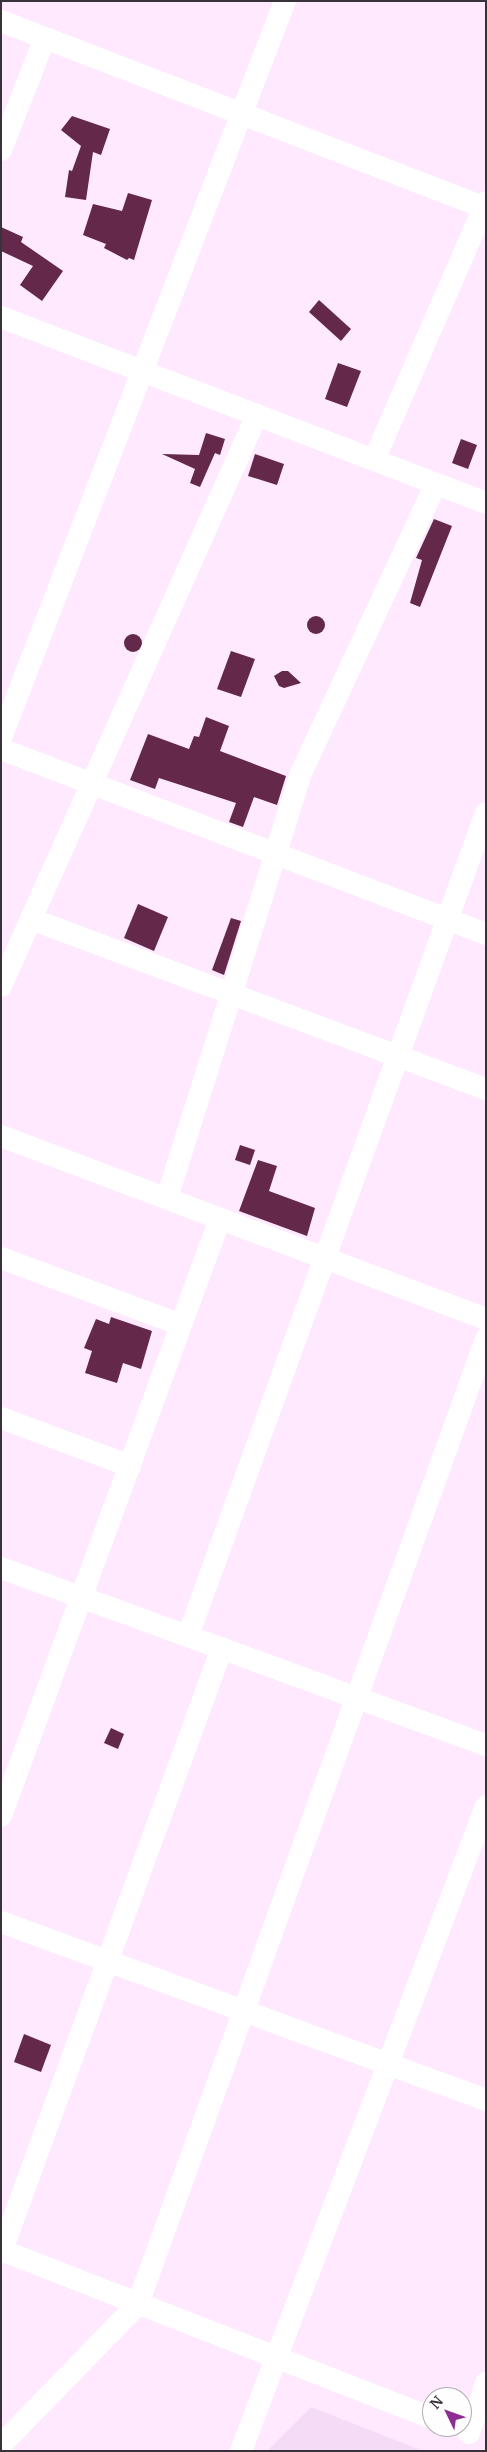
<!DOCTYPE html>
<html>
<head>
<meta charset="utf-8">
<style>
  body { margin:0 }
  #map { position:relative; width:487px; height:2452px; overflow:hidden; background:#fee9fe; font-family:Merriweather,serif }
  div>[style] { position:absolute }
  .built>* { inset:0; background:#f5dbf6 }
  .building>* { inset:0; background:#63284a }
  .round { border-radius:50% }
  .street>* { height:22px; margin:-11px; padding:0 11px; transform-origin:11px; border-radius:11px; background:#fff }
  span { translate:-50% -50%; white-space:nowrap; text-align:center; line-height:1.15; -webkit-text-stroke:5px #fefefe; paint-order:stroke }
  .frame { position:absolute; inset:0; border:2px solid #3a323b; pointer-events:none }
  .north { position:absolute; left:422px; top:2387px; width:50px; height:50px; box-sizing:border-box; background:#fefefe; border:1px solid #b0acb0; border-radius:50%; rotate:312deg; font-size:14px; font-weight:700; line-height:20px; text-align:center; color:#3a323b }
  .north::after { content:''; display:block; margin:auto; width:18px; height:22px; background:#902d95; clip-path:polygon(50% 0,100% 100%,50% 72%,0 100%) }
</style>
</head>
<body>
<div id="map">
  <div class="built">
    <div style="clip-path:polygon(311px 2407px,423px 2451px,267px 2451px)"></div>
  </div>
  <div class="building">
    <div style="clip-path:polygon(72px 116px,110px 129px,101px 155px,93px 152px,86px 200px,65px 197px,69px 170px,72px 171px,81px 146px,61px 130px)"></div>
    <div style="clip-path:polygon(128px 193px,152px 200px,134px 260px,129px 258px,127px 260px,104px 248px,106px 244px,83px 235px,93px 204px,122px 211px)"></div>
    <div style="clip-path:polygon(1px 227px,23px 237px,21px 242px,63px 271px,42px 301px,20px 285px,33px 266px,1px 251px)"></div>
    <div style="clip-path:polygon(319px 300px,351px 329px,341px 341px,309px 312px)"></div>
    <div style="clip-path:polygon(338px 363px,361px 371px,347px 407px,325px 399px)"></div>
    <div style="clip-path:polygon(206px 433px,225px 439px,220px 455px,215px 453px,200px 487px,190px 483px,195px 469px,162px 454px,199px 455px)"></div>
    <div style="clip-path:polygon(461px 439px,477px 445px,468px 469px,452px 463px)"></div>
    <div style="clip-path:polygon(255px 454px,284px 464px,277px 485px,248px 476px)"></div>
    <div style="clip-path:polygon(434px 519px,452px 526px,420px 607px,410px 603px,422px 560px,416px 558px)"></div>
    <div class="round" style="left:307px;top:616px;width:18px;height:18px"></div>
    <div class="round" style="left:124px;top:634px;width:18px;height:18px"></div>
    <div style="clip-path:polygon(231px 651px,255px 659px,241px 697px,217px 689px)"></div>
    <div style="clip-path:polygon(282px 671px,288px 671px,301px 683px,284px 688px,279px 686px,274px 676px)"></div>
    <div style="clip-path:polygon(206px 717px,229px 726px,220px 751px,286px 776px,277px 805px,254px 797px,243px 827px,229px 822px,236px 803px,159px 778px,155px 789px,130px 780px,148px 734px,189px 749px,194px 736px,199px 737px)"></div>
    <div style="clip-path:polygon(138px 904px,168px 917px,154px 951px,124px 938px)"></div>
    <div style="clip-path:polygon(231px 918px,241px 921px,224px 975px,212px 970px)"></div>
    <div style="clip-path:polygon(240px 1145px,255px 1150px,250px 1165px,235px 1160px)"></div>
    <div style="clip-path:polygon(258px 1160px,277px 1166px,269px 1191px,315px 1208px,307px 1236px,239px 1211px)"></div>
    <div style="clip-path:polygon(111px 1317px,152px 1331px,141px 1369px,123px 1363px,117px 1383px,85px 1373px,92px 1351px,84px 1348px,96px 1319px,109px 1324px)"></div>
    <div style="clip-path:polygon(111px 1728px,124px 1734px,118px 1749px,104px 1743px)"></div>
    <div style="clip-path:polygon(24px 2034px,51px 2045px,41px 2072px,14px 2062px)"></div>
  </div>
  <div class="street">
    <div style="left:1px;top:21px;width:517px;rotate:21.1deg"></div>
    <div style="left:1px;top:150px;width:120px;rotate:-68.6deg"></div>
    <div style="left:1px;top:317px;width:519px;rotate:20.98deg"></div>
    <div style="left:374px;top:460px;width:281px;rotate:-66.5deg"></div>
    <div style="left:1px;top:738px;width:790px;rotate:-68.93deg"></div>
    <div style="left:1px;top:749px;width:519px;rotate:20.88deg"></div>
    <div style="left:31px;top:919px;width:486px;rotate:20.5deg"></div>
    <div style="left:1px;top:986px;width:626px;rotate:-65.85deg"></div>
    <div style="left:1px;top:1136px;width:518px;rotate:20.67deg"></div>
    <div style="left:167px;top:1198px;width:446px;rotate:-72.5deg"></div>
    <div style="left:301px;top:773px;width:319px;rotate:-65deg"></div>
    <div style="left:1px;top:1258px;width:192px;rotate:20.4deg"></div>
    <div style="left:1px;top:1418px;width:138px;rotate:20.4deg"></div>
    <div style="left:1px;top:1568px;width:516px;rotate:20.05deg"></div>
    <div style="left:188px;top:1636px;width:875px;rotate:-70.1deg"></div>
    <div style="left:1px;top:1816px;width:636px;rotate:-69.86deg"></div>
    <div style="left:1px;top:1922px;width:517px;rotate:20.15deg"></div>
    <div style="left:1px;top:2250px;width:463px;rotate:21.3deg"></div>
    <div style="left:2px;top:2250px;width:641px;rotate:-69.93deg"></div>
    <div style="left:469px;top:2433px;width:53px;rotate:-71.2deg"></div>
    <div style="left:1px;top:2445px;width:197px;rotate:-45.8deg"></div>
    <div style="left:138px;top:2304px;width:1026px;rotate:-70.17deg"></div>
    <div style="left:241px;top:2451px;width:690px;rotate:-69.2deg"></div>
  </div>
  <div class="frame"></div>
  <div class="north">N</div>
</div>
</body>
</html>
